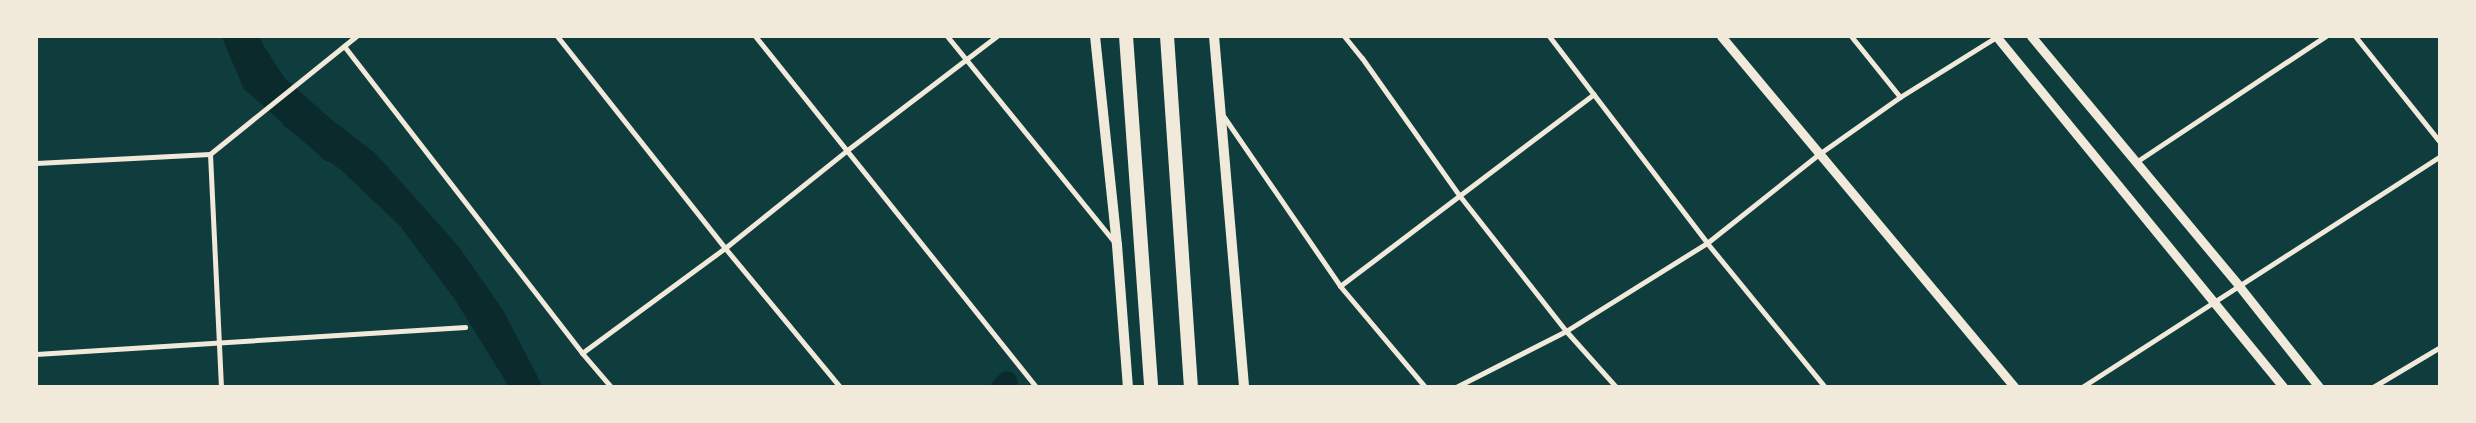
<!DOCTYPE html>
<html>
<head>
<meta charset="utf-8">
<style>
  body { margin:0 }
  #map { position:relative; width:2476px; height:423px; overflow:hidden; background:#0f3d3e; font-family:Poppins,sans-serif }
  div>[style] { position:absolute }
  .water>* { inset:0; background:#0a2a2b }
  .canal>* { height:21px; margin:-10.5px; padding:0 10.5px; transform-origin:10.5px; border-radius:10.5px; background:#0a2a2b }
  .river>* { height:35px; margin:-17.5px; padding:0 17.5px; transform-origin:17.5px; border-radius:17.5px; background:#0a2a2b }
  .minor>* { height:5px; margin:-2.5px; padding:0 2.5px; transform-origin:2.5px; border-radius:2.5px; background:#f1e9da }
  .tertiary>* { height:9px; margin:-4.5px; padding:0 4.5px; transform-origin:4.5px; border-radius:4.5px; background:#f1e9da }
  .secondary>* { height:10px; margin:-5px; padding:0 5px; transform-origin:5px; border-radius:5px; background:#f1e9da }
  .trunk>* { height:14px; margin:-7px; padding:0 7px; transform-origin:7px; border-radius:7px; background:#f1e9da }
  span { translate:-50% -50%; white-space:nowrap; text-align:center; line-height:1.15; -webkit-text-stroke:4.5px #f1e9da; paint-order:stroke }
  .frame { position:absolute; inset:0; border:38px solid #f1e9da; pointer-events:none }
</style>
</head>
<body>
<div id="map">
  <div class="water">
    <div style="clip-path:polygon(231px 36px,257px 36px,284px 77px,259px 98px,235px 55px)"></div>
    <div style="clip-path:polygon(310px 103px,376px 154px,459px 247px,503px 310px,543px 387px,509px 387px,456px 301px,400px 226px,342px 171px,282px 124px)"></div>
  </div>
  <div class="canal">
    <div style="left:1001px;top:387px;width:8px;rotate:-45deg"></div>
  </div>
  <div class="river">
    <div style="left:240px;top:36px;width:46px;rotate:66.8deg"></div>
    <div style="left:258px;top:78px;width:101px;rotate:41.4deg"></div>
  </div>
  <div class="minor">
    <div style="left:557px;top:36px;width:270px;rotate:51.6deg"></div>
    <div style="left:725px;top:248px;width:180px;rotate:50.4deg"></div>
    <div style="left:755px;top:36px;width:450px;rotate:51.3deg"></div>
    <div style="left:947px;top:36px;width:267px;rotate:50.9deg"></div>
    <div style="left:1344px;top:36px;width:28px;rotate:51deg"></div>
    <div style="left:1362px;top:58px;width:168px;rotate:54.7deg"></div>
    <div style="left:1459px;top:195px;width:173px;rotate:51.8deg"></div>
    <div style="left:1566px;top:331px;width:75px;rotate:48.2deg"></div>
    <div style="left:1549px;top:36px;width:260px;rotate:52.6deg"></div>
    <div style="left:1707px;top:243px;width:186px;rotate:50.7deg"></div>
    <div style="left:1851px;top:36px;width:78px;rotate:51.2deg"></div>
    <div style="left:2355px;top:36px;width:136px;rotate:51.3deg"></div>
    <div style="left:344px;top:46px;width:388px;rotate:52.2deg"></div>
    <div style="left:582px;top:353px;width:45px;rotate:49.5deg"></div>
    <div style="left:1224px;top:117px;width:205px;rotate:55.5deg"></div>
    <div style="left:1340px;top:286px;width:132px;rotate:49.9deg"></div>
    <div style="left:210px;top:154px;width:233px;rotate:87.3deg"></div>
    <div style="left:2136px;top:162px;width:228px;rotate:-33.6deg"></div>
    <div style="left:36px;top:163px;width:174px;rotate:-3deg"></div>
    <div style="left:210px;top:154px;width:188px;rotate:-38.9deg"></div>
    <div style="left:1340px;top:286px;width:318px;rotate:-37.1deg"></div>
    <div style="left:582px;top:353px;width:177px;rotate:-36.3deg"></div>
    <div style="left:725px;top:248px;width:155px;rotate:-38.7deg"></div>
    <div style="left:846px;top:151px;width:190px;rotate:-37.3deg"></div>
    <div style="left:36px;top:354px;width:430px;rotate:-3.6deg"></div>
    <div style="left:1456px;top:387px;width:123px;rotate:-27deg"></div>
    <div style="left:1566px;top:331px;width:166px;rotate:-32deg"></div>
    <div style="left:1707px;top:243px;width:143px;rotate:-38.5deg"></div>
    <div style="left:1819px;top:154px;width:99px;rotate:-35.1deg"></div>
    <div style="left:1900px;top:97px;width:115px;rotate:-31.9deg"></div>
    <div style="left:2082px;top:387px;width:426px;rotate:-32.8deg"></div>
    <div style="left:2373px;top:387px;width:78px;rotate:-30.8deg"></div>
  </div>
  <div class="tertiary">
    <div style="left:1721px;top:36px;width:458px;rotate:50.1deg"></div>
    <div style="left:1996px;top:36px;width:453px;rotate:50.7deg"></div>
    <div style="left:2031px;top:36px;width:325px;rotate:50.2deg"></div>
    <div style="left:2239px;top:286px;width:129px;rotate:51.6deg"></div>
  </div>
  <div class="secondary">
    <div style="left:1095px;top:36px;width:210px;rotate:84deg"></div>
    <div style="left:1117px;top:245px;width:142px;rotate:85.6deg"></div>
    <div style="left:1214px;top:36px;width:352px;rotate:85.1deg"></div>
  </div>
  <div class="trunk">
    <div style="left:1126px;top:36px;width:352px;rotate:85.9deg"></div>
    <div style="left:1167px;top:36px;width:352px;rotate:86.1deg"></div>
  </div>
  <div class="frame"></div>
</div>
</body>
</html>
